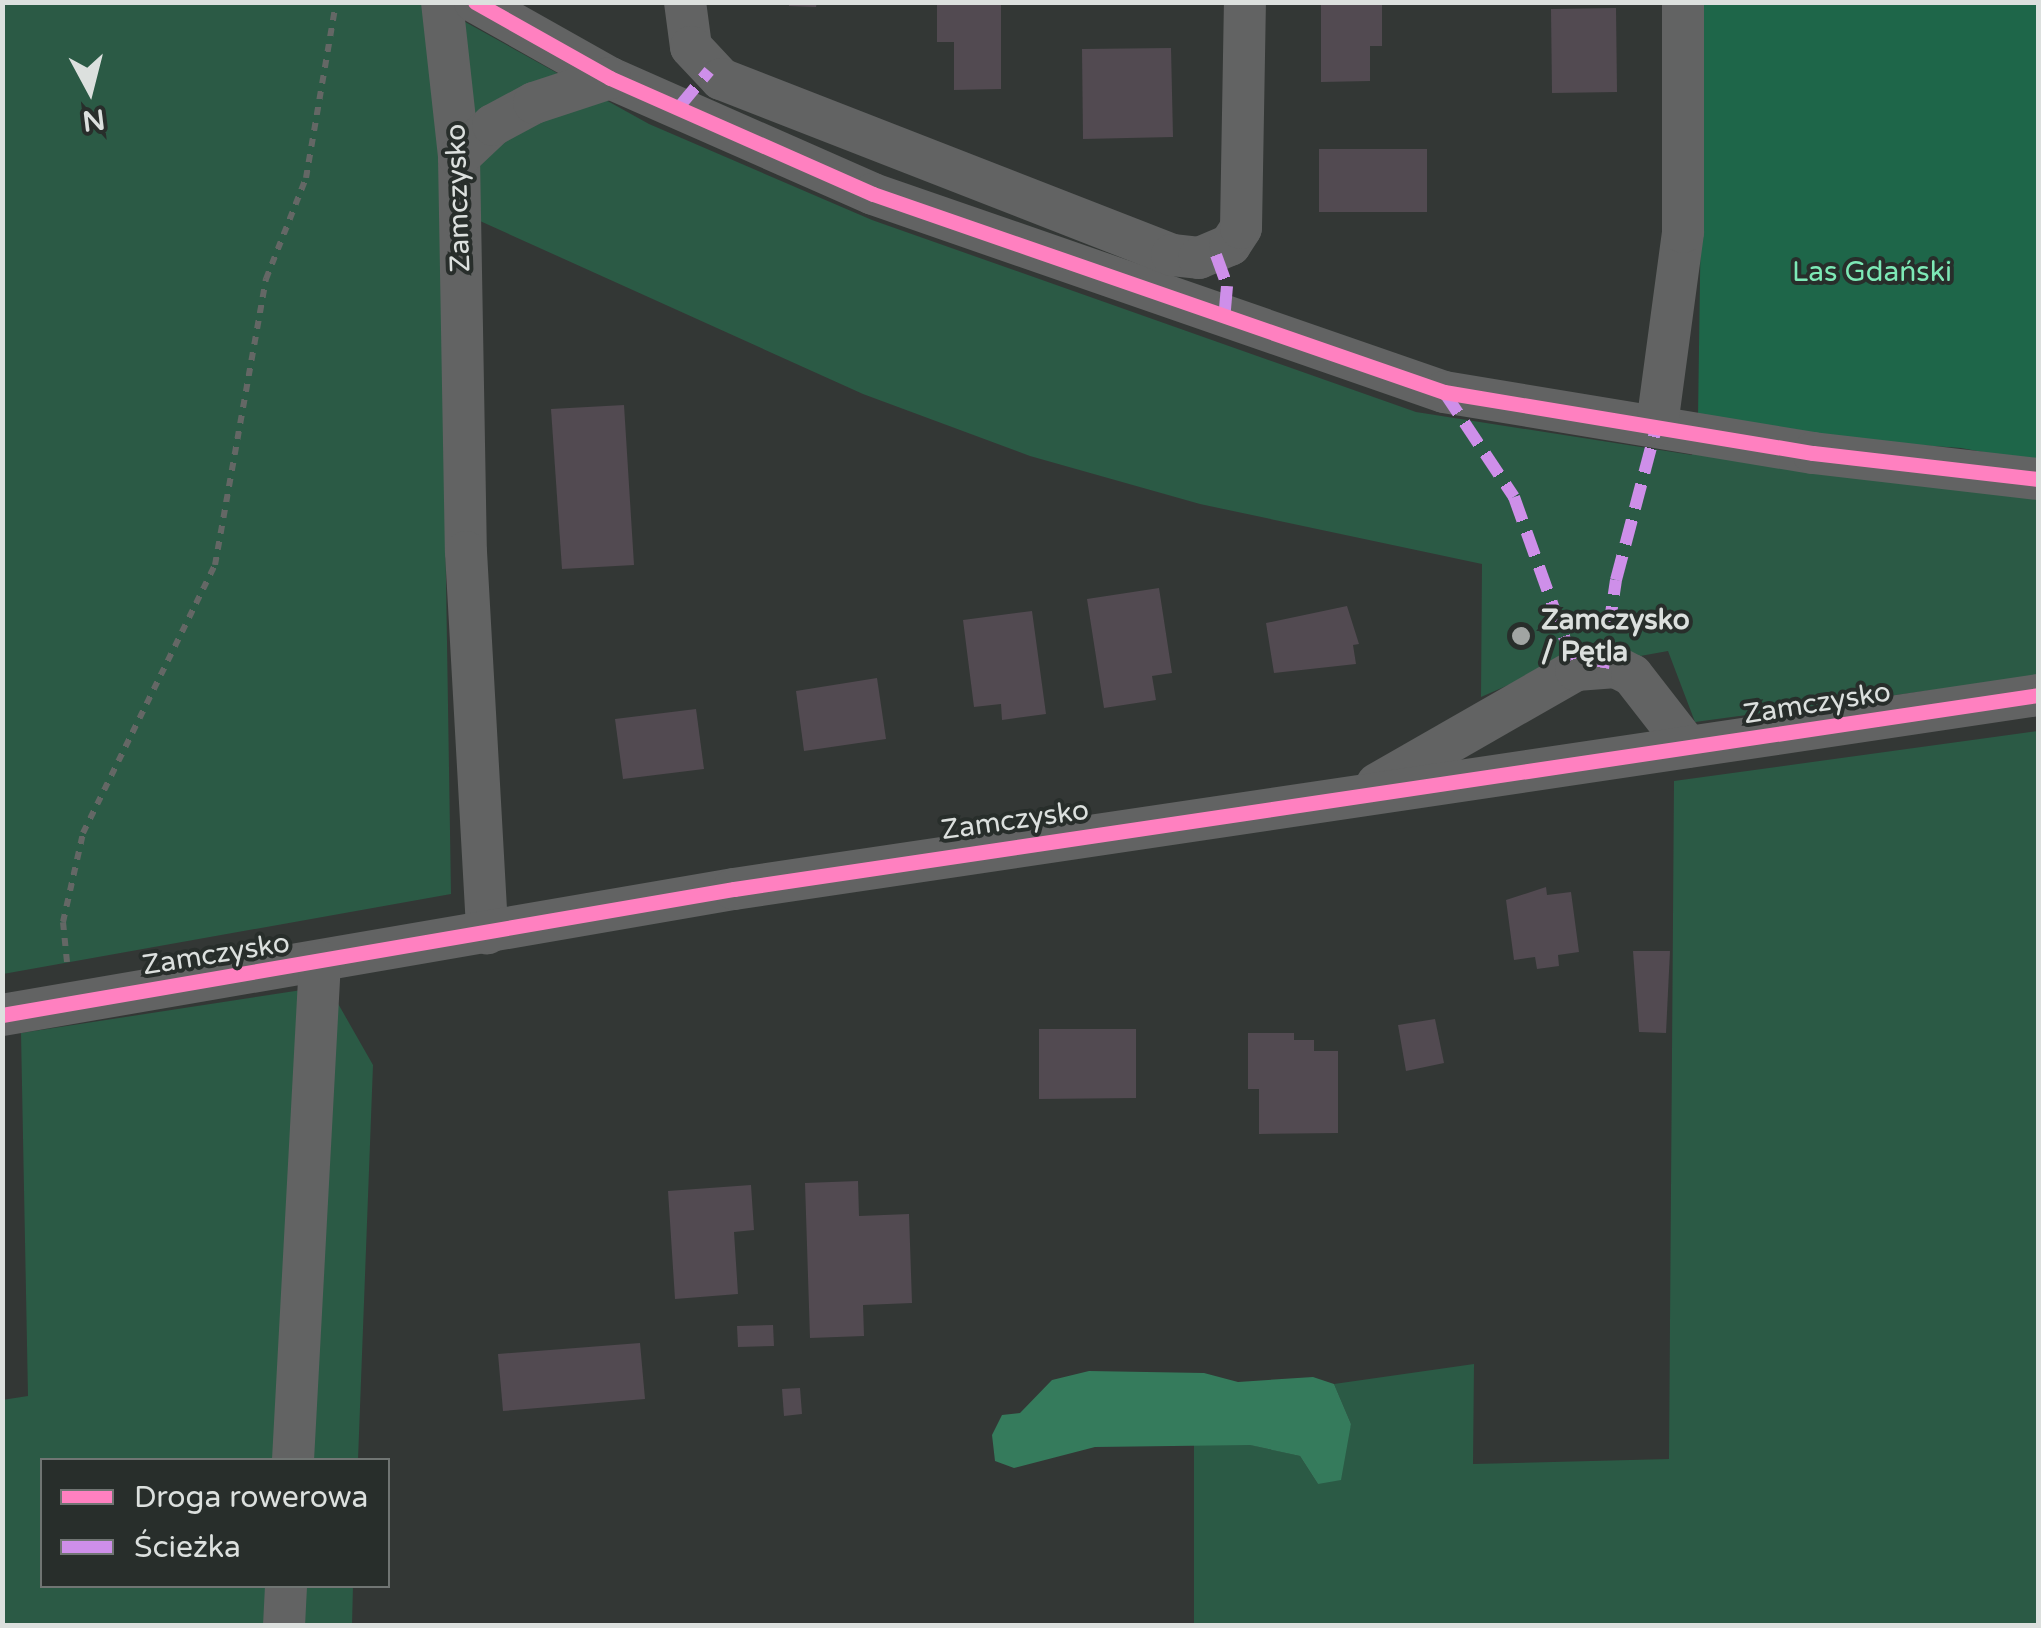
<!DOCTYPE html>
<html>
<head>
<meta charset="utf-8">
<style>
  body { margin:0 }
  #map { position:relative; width:2041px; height:1628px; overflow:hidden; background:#333735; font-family:"Varela Round",sans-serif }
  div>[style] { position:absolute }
  .green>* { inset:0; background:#2b5a45 }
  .forest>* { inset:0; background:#1e6649 }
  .water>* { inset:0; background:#357b5c }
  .building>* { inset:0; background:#524a51 }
  .path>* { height:6px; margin-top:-3px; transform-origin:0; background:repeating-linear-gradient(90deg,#646765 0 8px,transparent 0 16px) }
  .minor>* { height:42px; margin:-21px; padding:0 21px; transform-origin:21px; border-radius:21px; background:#626363 }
  .quiet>* { height:12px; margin-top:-6px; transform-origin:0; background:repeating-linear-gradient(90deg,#ce8fe9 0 25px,transparent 0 37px) }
  .cycleway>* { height:15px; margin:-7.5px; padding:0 7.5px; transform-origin:7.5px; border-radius:7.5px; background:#ff80c0 }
  .dots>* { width:28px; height:28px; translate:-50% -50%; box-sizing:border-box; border:5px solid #282e2b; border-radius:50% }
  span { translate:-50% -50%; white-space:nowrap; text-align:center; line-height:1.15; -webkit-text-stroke:8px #282e2b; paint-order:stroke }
  .street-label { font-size:28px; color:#dce0de }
  .park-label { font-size:28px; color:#7de9b6 }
  .poi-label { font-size:28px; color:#dce0de; font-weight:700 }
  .left { translate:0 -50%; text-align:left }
  .frame { position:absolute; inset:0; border:5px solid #dce0de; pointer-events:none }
  .legend { position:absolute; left:40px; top:1458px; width:350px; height:130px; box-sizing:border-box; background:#282e2b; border:2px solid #707573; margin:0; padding:12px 18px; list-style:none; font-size:30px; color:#dce0de }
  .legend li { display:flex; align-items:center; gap:20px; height:50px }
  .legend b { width:50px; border:2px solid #707573 }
  .north { position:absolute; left:40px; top:40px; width:100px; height:100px; -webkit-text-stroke:8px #282e2b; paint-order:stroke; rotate:173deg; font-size:28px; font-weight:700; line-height:40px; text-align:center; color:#dce0de }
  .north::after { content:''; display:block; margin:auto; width:35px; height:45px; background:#dce0de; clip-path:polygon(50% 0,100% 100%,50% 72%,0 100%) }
</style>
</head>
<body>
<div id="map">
  <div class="green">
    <div style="clip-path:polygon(3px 3px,431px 3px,649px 124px,872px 220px,1416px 412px,1692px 455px,1698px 417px,2038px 462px,2038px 676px,1695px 722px,1668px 651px,1529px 676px,1481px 697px,1482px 564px,1200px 504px,1030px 456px,863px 394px,440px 203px,451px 894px,3px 974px)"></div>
    <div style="clip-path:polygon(2038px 731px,2038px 1625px,1194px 1625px,1194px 1444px,1251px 1445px,1300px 1456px,1318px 1484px,1342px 1453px,1351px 1424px,1334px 1384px,1474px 1364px,1473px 1464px,1669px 1459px,1674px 781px)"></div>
    <div style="clip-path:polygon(328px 986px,373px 1065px,358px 1460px,42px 1460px,42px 1586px,353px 1586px,352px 1625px,3px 1625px,2px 1400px,28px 1396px,21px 1033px)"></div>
  </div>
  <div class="forest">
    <div style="clip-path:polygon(1704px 3px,2038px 3px,2038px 462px,1961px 448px,1806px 437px,1698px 417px)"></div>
  </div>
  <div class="water">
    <div style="clip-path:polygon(1089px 1371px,1204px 1373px,1238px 1382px,1313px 1377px,1334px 1384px,1351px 1424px,1341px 1480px,1318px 1484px,1300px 1456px,1250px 1445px,1095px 1447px,1014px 1468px,995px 1461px,992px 1435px,1002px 1415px,1020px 1413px,1052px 1380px)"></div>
  </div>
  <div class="building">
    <div style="clip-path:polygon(789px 2px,817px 2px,816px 7px,789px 6px)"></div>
    <div style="clip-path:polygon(937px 2px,1001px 2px,1001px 89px,954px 90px,954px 42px,937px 42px)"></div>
    <div style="clip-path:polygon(1321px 2px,1382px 2px,1382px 46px,1370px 46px,1370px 81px,1321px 82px)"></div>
    <div style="clip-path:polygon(1616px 8px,1617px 92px,1552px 93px,1551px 9px)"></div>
    <div style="clip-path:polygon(1171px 48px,1173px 137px,1083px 139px,1082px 49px)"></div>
    <div style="clip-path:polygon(1319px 149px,1427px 149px,1427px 212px,1319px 212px)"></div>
    <div style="clip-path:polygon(624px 405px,634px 565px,562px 569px,551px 409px)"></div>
    <div style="clip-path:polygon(1159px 588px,1172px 673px,1152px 676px,1156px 700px,1104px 708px,1087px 599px)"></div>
    <div style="clip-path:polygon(1347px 606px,1359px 644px,1353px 645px,1356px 664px,1274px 673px,1266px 623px)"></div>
    <div style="clip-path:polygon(1032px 611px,1046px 714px,1002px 720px,1001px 704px,974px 707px,963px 620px)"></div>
    <div style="clip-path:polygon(877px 678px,886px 739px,804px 751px,796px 691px)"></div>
    <div style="clip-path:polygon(696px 709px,704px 769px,623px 779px,615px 719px)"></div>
    <div style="clip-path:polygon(1546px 887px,1547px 895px,1571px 892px,1579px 952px,1558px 955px,1559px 966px,1537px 969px,1535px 957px,1514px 960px,1506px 900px)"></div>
    <div style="clip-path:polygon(1633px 951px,1670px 951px,1666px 1033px,1639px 1032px)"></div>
    <div style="clip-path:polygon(1435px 1019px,1444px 1063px,1406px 1071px,1398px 1025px)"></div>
    <div style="clip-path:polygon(1039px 1029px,1136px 1029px,1136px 1098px,1039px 1099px)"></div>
    <div style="clip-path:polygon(1248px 1033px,1294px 1033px,1294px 1040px,1314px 1040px,1314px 1051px,1338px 1051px,1338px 1133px,1259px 1134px,1259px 1089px,1248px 1089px)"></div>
    <div style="clip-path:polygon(858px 1181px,859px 1216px,909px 1214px,912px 1303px,863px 1305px,864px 1336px,810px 1338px,805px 1183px)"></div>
    <div style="clip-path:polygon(751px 1185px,754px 1230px,734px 1232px,738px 1294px,675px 1299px,668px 1191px)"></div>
    <div style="clip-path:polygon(773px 1325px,774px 1346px,738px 1347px,737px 1326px)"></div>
    <div style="clip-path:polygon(640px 1343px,645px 1399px,503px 1411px,498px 1354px)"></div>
    <div style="clip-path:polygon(800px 1388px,802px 1414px,784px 1416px,782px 1389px)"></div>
  </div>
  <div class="path">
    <div style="left:67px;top:962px;width:40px;rotate:-95.7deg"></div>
    <div style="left:63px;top:922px;width:91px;rotate:-77.3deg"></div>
    <div style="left:83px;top:833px;width:299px;rotate:-63.8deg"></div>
    <div style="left:215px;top:565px;width:291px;rotate:-79.9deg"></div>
    <div style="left:266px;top:279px;width:109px;rotate:-68.4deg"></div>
    <div style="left:306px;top:178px;width:179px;rotate:-80.3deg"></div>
  </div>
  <div class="minor">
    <div style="left:442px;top:2px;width:156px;rotate:83.7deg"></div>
    <div style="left:459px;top:157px;width:395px;rotate:89deg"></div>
    <div style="left:466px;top:552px;width:382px;rotate:86.8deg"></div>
    <div style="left:475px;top:2px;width:155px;rotate:29.4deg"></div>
    <div style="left:610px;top:78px;width:287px;rotate:23.8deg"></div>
    <div style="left:873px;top:194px;width:604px;rotate:19.12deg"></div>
    <div style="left:1444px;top:392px;width:374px;rotate:9.4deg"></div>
    <div style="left:1813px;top:453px;width:226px;rotate:6.6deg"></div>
    <div style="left:685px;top:2px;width:45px;rotate:82.4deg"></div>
    <div style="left:691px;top:47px;width:44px;rotate:46.8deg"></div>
    <div style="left:721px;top:79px;width:484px;rotate:21.3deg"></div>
    <div style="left:1172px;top:255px;width:27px;rotate:6deg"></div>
    <div style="left:1199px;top:258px;width:34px;rotate:-23deg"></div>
    <div style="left:1230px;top:245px;width:20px;rotate:-57deg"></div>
    <div style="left:1241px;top:228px;width:226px;rotate:-89deg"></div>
    <div style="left:459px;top:157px;width:47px;rotate:-43.3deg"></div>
    <div style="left:493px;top:125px;width:47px;rotate:-28.2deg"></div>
    <div style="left:534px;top:103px;width:80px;rotate:-18.2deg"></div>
    <div style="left:1657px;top:425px;width:195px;rotate:-82.3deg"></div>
    <div style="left:1683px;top:232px;width:230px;rotate:-90deg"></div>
    <div style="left:1377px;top:784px;width:229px;rotate:-29.8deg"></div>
    <div style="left:1576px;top:670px;width:40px;rotate:-4.3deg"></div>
    <div style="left:1616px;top:667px;width:18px;rotate:27deg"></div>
    <div style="left:1632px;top:675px;width:91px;rotate:52.1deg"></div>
    <div style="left:2px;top:1015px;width:743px;rotate:-9.77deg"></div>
    <div style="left:734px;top:889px;width:1318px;rotate:-8.46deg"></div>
    <div style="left:293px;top:1460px;width:499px;rotate:-86.9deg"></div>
    <div style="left:284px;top:1626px;width:40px;rotate:-87.1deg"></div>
  </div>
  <div class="quiet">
    <div style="left:679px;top:107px;width:47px;rotate:-50.2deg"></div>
    <div style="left:1216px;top:255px;width:33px;rotate:70deg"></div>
    <div style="left:1227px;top:286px;width:35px;rotate:95deg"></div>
    <div style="left:1444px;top:392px;width:126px;rotate:56.3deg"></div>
    <div style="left:1514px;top:497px;width:184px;rotate:70.3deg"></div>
    <div style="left:1603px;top:668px;width:89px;rotate:-81.6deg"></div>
    <div style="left:1616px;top:580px;width:160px;rotate:-75.2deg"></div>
  </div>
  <div class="cycleway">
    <div style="left:475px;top:2px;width:155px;rotate:29.4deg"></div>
    <div style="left:610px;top:78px;width:287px;rotate:23.8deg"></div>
    <div style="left:873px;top:194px;width:604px;rotate:19.12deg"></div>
    <div style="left:1444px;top:392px;width:374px;rotate:9.4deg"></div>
    <div style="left:1813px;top:453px;width:226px;rotate:6.6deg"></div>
    <div style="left:2px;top:1015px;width:743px;rotate:-9.77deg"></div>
    <div style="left:734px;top:889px;width:1318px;rotate:-8.46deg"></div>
  </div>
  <div class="dots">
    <div style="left:1521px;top:636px;background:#a1a5a3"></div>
  </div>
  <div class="street-label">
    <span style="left:458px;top:198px;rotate:-92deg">Zamczysko</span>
    <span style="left:1817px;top:703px;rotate:-9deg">Zamczysko</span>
    <span style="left:1015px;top:820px;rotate:-8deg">Zamczysko</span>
    <span style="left:216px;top:954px;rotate:-9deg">Zamczysko</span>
  </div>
  <div class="park-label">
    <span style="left:1872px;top:272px">Las Gdański</span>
  </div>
  <div class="poi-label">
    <span class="left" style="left:1541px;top:636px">Zamczysko<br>/ Pętla</span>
  </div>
  <div class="frame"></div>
  <ul class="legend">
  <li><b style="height:12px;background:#ff80c0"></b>Droga rowerowa</li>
  <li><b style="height:12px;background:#ce8fe9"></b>Ścieżka</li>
  </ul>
  <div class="north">N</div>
</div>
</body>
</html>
